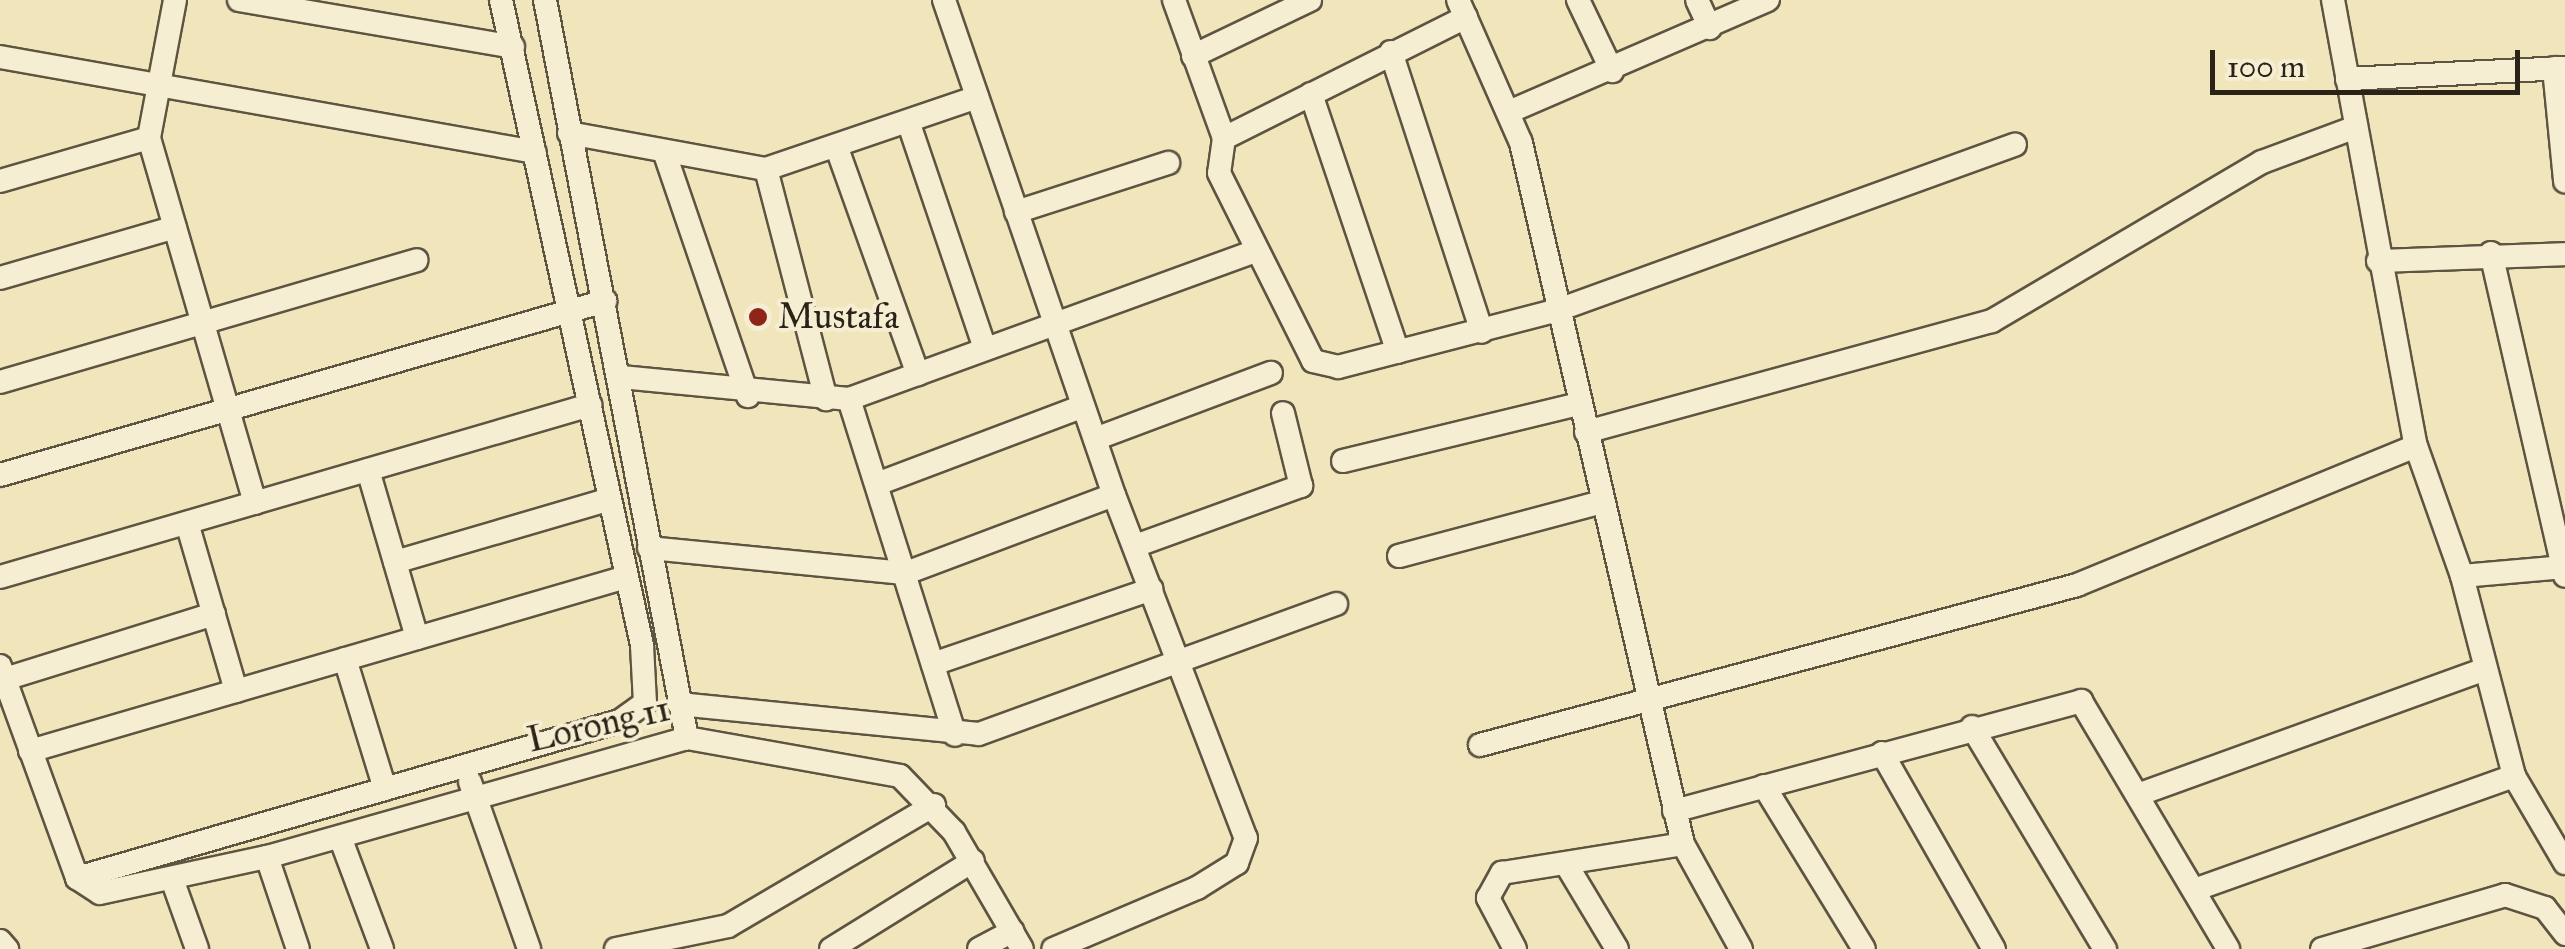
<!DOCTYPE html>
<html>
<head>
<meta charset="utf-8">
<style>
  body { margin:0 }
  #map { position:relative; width:2565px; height:949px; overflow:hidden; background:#f1e5bc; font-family:"IM FELL Great Primer",serif }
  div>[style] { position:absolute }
  .roads { filter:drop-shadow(2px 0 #5d5441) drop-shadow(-2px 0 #5d5441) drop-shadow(0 2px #5d5441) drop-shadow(0 -2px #5d5441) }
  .minor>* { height:22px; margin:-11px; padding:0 11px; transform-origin:11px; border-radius:11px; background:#f6eed3 }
  .dots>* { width:28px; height:28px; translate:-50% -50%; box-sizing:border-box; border:5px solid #f6eed3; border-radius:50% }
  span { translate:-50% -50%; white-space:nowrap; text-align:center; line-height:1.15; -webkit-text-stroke:8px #f6eed3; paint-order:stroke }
  .poi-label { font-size:35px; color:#2c2318 }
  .left { translate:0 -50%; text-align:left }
  .street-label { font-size:35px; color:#2c2318 }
  .scale { position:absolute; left:2210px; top:50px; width:310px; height:45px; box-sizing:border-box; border:5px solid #2c2318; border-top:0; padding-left:12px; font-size:30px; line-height:35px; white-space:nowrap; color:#2c2318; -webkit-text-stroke:8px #f6eed3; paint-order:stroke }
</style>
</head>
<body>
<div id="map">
  <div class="roads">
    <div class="minor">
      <div style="left:175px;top:0;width:140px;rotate:100.7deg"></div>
      <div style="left:149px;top:138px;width:380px;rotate:73.8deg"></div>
      <div style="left:239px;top:0;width:278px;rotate:9.7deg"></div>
      <div style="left:545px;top:0;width:752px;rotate:79.11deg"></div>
      <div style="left:944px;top:0;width:523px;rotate:71.05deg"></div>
      <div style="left:1114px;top:495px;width:368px;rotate:69deg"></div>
      <div style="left:1246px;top:838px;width:27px;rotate:110deg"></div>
      <div style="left:1237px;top:863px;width:47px;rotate:148deg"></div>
      <div style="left:1197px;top:888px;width:156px;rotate:157deg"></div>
      <div style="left:1174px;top:0;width:147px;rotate:70.1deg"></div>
      <div style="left:1458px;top:0;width:156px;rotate:66.2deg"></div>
      <div style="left:1521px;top:143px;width:719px;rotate:76.99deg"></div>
      <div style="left:1683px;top:844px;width:120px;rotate:61.1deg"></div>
      <div style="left:1578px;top:0;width:79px;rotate:64.4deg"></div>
      <div style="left:1697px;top:0;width:31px;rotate:65deg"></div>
      <div style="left:2333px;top:0;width:454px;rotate:79.5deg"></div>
      <div style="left:2416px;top:446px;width:138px;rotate:70.5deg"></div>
      <div style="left:2462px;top:576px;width:207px;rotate:75.4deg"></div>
      <div style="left:2514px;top:776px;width:101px;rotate:59.6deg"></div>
      <div style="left:1466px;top:17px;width:271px;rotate:153.4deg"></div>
      <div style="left:1224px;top:138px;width:35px;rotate:98deg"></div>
      <div style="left:1219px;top:173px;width:210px;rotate:63.4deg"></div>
      <div style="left:1313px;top:361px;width:26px;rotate:13deg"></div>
      <div style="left:1338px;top:367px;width:227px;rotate:-14.5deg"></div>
      <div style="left:1558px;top:310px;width:486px;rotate:-19.9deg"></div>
      <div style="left:1391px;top:52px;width:294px;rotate:72deg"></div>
      <div style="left:1193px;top:56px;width:130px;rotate:-25.6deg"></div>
      <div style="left:0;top:57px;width:543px;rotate:10.07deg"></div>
      <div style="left:2554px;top:68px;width:114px;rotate:84.4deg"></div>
      <div style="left:2347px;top:79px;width:218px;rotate:-2.9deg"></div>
      <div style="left:1311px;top:94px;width:272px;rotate:71.4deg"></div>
      <div style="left:1511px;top:111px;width:280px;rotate:-23.4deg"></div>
      <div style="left:909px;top:124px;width:237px;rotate:71.3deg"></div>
      <div style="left:569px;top:133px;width:200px;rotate:10.4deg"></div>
      <div style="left:766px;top:169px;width:223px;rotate:-18.8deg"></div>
      <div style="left:838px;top:151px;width:237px;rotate:70.3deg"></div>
      <div style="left:665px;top:154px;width:256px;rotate:71.1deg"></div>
      <div style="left:766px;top:169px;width:238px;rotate:75.4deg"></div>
      <div style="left:0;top:181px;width:155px;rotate:-16.1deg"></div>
      <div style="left:1016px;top:212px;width:160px;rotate:-17.9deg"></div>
      <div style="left:2491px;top:253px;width:331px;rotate:77.1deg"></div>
      <div style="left:2378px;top:261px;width:187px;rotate:-2.1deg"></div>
      <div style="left:0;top:278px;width:182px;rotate:-16.2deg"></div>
      <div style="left:621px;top:377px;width:229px;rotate:5.5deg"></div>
      <div style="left:849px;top:399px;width:432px;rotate:-20deg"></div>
      <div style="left:0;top:382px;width:434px;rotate:-16.3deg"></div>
      <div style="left:849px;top:399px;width:352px;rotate:72.5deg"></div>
      <div style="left:1586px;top:432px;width:421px;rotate:-15.3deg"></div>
      <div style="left:1992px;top:321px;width:313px;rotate:-30.5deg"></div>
      <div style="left:2262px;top:162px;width:100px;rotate:-20.4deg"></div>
      <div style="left:1095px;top:439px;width:188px;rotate:-20.6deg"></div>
      <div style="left:1343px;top:461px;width:243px;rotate:-13.6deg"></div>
      <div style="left:368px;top:470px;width:175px;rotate:73.7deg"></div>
      <div style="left:0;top:475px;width:630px;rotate:-16.05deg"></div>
      <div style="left:877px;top:484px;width:220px;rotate:-20.7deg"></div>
      <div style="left:187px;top:523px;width:175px;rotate:73.7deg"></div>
      <div style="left:1135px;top:546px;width:177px;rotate:-19.9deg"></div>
      <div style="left:1301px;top:486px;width:75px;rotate:-103.9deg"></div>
      <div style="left:649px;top:548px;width:258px;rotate:5.6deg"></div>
      <div style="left:906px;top:573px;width:222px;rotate:-20.6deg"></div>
      <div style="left:1399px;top:556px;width:210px;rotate:-14.9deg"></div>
      <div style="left:395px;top:562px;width:224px;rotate:-16.3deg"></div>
      <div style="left:2462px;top:576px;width:103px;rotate:-5deg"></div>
      <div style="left:0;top:577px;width:615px;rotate:-16.25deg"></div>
      <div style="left:345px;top:659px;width:136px;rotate:72.9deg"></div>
      <div style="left:933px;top:664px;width:231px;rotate:-18.9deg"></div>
      <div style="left:0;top:666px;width:226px;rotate:70deg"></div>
      <div style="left:77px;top:878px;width:27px;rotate:33deg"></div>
      <div style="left:100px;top:893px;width:171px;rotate:-12.2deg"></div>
      <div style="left:267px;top:857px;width:437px;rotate:-15.8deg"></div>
      <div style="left:687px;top:738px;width:216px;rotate:10.1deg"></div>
      <div style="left:900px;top:776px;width:78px;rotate:46deg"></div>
      <div style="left:954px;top:832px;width:135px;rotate:59.8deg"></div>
      <div style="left:5px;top:679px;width:219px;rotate:-17.3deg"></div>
      <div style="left:679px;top:704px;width:301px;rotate:5.7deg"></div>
      <div style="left:979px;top:734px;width:380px;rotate:-20deg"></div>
      <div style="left:1972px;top:727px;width:259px;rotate:59.1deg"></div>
      <div style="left:1480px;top:745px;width:618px;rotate:-15deg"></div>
      <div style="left:2077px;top:585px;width:366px;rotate:-22.3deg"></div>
      <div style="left:30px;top:751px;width:621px;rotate:-16.27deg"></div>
      <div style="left:1882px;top:753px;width:226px;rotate:60.3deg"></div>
      <div style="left:470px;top:782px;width:177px;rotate:70.5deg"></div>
      <div style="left:1764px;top:786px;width:191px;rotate:58.5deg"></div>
      <div style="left:2140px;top:794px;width:364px;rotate:-19.9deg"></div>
      <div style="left:1674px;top:811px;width:422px;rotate:-15.1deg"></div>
      <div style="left:2081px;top:701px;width:288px;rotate:59.3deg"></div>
      <div style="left:340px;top:837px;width:120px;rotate:69.4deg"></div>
      <div style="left:267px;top:857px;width:97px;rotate:71.4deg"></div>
      <div style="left:1566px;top:864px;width:99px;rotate:59deg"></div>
      <div style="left:77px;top:878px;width:565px;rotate:-16.13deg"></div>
      <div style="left:620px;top:721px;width:31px;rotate:-36deg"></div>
      <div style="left:645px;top:703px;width:58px;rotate:-93deg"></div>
      <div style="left:642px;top:645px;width:660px;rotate:-102.33deg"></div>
      <div style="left:172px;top:879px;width:74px;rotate:70.3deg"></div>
      <div style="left:2194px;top:890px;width:340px;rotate:-19.6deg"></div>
      <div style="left:0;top:941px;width:11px;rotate:49deg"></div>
      <div style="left:616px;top:949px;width:114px;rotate:-11.6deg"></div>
      <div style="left:728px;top:926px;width:239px;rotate:-30.4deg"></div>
      <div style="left:831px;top:949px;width:167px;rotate:-31.8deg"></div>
      <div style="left:979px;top:949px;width:38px;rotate:-28deg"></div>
      <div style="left:1515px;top:949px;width:58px;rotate:-117.9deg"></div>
      <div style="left:1488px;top:898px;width:29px;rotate:-61deg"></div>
      <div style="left:1502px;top:873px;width:183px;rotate:-9.1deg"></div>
      <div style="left:2322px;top:949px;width:191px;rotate:-16.4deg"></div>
      <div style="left:2505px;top:895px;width:42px;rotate:18deg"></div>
      <div style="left:2545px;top:908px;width:33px;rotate:52deg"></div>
    </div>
  </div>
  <div class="dots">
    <div style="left:758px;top:317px;background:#8f2418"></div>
  </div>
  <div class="poi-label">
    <span class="left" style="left:778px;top:317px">Mustafa</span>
  </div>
  <div class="street-label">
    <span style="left:599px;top:725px;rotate:-13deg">Lorong 11</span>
  </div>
  <div class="scale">100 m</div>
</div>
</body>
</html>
